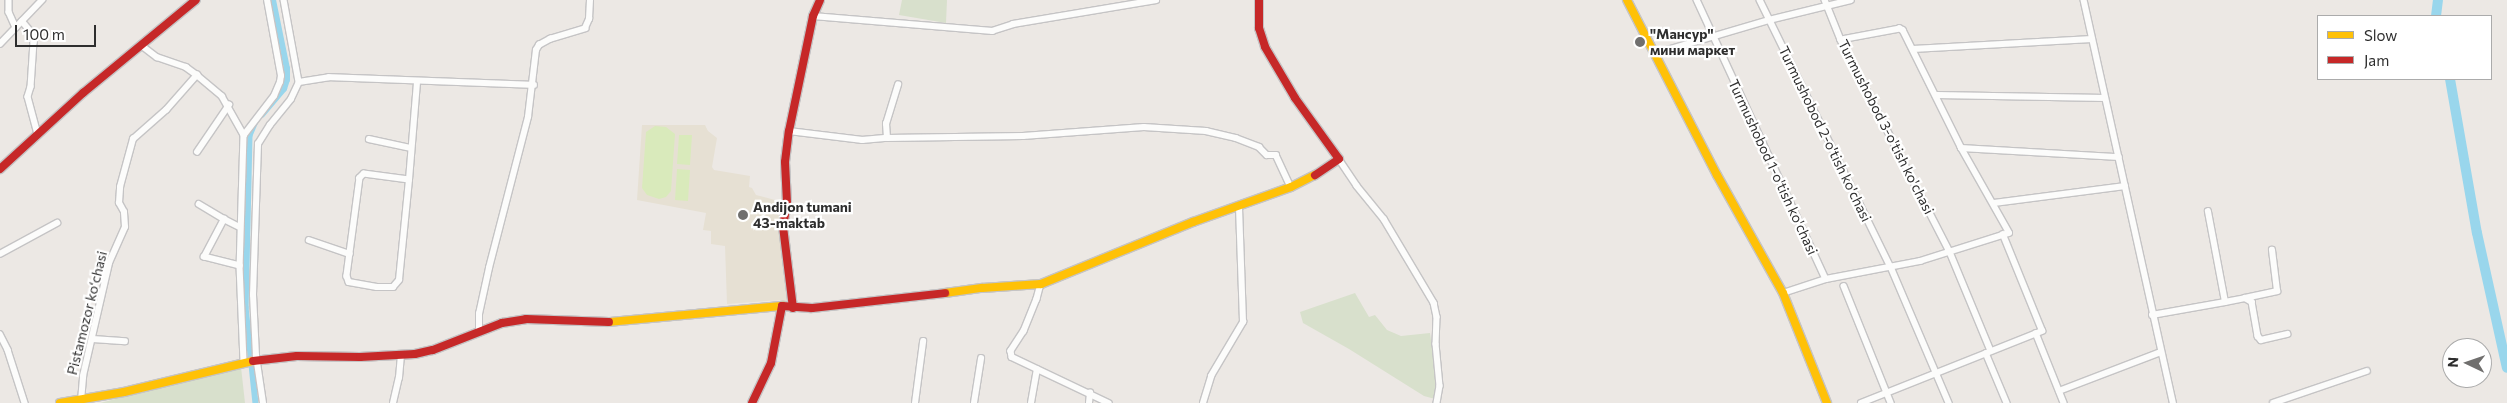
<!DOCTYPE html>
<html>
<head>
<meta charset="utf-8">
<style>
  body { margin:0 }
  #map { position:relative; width:2507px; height:403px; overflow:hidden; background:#ece8e4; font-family:Commissioner,sans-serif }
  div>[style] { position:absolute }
  .education>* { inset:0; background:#e6e0d3 }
  .cemetery>* { inset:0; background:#d8e0cc }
  .pitch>* { inset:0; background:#d9eabb }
  .canal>* { height:5.5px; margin:-2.75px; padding:0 2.75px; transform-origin:2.75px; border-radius:2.75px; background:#99d6ec }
  .river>* { height:10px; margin:-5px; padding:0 5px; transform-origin:5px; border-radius:5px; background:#99d6ec }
  .roads { filter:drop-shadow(1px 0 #c5c4c5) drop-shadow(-1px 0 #c5c4c5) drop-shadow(0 1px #c5c4c5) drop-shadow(0 -1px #c5c4c5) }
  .street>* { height:5.5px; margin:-2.75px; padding:0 2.75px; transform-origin:2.75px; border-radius:2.75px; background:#fcfcfb }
  .slow>* { height:8px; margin:-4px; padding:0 4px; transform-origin:4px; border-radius:4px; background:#ffc107 }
  .jam>* { height:8px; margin:-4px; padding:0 4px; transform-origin:4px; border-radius:4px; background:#c62828 }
  .dots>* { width:14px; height:14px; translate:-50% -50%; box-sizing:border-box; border:2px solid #fff; border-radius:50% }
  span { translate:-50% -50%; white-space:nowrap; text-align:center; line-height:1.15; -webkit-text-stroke:4.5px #fff; paint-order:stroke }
  .poi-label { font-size:14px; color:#2e2e2e; font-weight:700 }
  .left { translate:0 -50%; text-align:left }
  .street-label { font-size:14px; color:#2e2e2e }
  .legend { position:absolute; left:2317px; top:15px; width:175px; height:65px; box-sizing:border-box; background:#fff; border:1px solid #ababab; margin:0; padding:6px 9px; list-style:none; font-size:15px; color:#2e2e2e }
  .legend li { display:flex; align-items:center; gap:10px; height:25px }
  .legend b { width:25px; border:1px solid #ababab }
  .north { position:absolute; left:2442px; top:338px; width:50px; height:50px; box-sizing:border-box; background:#fff; border:1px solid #ababab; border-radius:50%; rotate:273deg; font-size:14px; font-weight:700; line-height:20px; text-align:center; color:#2e2e2e }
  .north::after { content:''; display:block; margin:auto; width:18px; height:22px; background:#706f6e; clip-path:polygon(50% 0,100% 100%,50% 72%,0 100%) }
  .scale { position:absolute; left:15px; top:25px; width:81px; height:22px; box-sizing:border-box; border:2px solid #2e2e2e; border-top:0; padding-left:6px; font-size:15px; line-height:18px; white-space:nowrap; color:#2e2e2e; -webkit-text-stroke:4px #fff; paint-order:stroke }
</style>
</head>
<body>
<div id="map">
  <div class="education">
    <div style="clip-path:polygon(642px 125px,705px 125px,708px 131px,717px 138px,712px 167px,714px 170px,750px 176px,749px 187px,752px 188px,756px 195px,775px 200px,774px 213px,783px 217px,782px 224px,779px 226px,788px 302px,781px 302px,780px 300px,727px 304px,725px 246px,711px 244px,711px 231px,703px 230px,706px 213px,637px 200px)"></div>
  </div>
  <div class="cemetery">
    <div style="clip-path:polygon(902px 0,947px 0,946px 23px,899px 15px)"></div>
    <div style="clip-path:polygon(1355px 293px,1369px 317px,1375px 315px,1387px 330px,1401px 336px,1430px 333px,1437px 383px,1435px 399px,1424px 396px,1349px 349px,1303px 323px,1300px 312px)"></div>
    <div style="clip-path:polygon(241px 367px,245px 403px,100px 403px)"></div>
  </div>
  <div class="pitch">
    <div style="clip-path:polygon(655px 126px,666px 127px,675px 134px,671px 191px,666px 197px,659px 199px,647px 195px,642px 188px,646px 132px)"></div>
    <div style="clip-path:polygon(679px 135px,692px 135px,690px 165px,677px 164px)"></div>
    <div style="clip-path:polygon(677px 169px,690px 170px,688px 201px,675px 200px)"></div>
  </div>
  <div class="canal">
    <div style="left:262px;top:115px;width:34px;rotate:-50deg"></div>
    <div style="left:284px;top:89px;width:9px;rotate:-72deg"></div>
    <div style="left:287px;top:80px;width:11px;rotate:-90deg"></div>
    <div style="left:287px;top:69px;width:70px;rotate:-101.5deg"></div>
    <div style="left:255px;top:124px;width:13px;rotate:113deg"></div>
    <div style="left:250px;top:136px;width:171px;rotate:91.3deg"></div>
    <div style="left:246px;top:307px;width:97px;rotate:84.1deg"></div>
  </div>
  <div class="river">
    <div style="left:2436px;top:16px;width:16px;rotate:-83deg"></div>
    <div style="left:2450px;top:79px;width:156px;rotate:80.1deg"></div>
    <div style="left:2477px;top:233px;width:138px;rotate:77.5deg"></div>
  </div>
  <div class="roads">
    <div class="street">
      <div style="left:9px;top:0;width:12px;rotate:90deg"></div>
      <div style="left:9px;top:12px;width:17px;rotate:66deg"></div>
      <div style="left:284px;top:0;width:83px;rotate:79.6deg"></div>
      <div style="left:299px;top:82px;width:30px;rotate:-9deg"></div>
      <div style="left:329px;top:77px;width:205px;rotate:2.2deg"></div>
      <div style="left:1697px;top:0;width:307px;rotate:65.2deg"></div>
      <div style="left:1760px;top:0;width:297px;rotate:63.9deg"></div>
      <div style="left:1891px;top:267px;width:148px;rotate:66.9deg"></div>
      <div style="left:1825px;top:0;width:43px;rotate:68.2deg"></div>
      <div style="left:1841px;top:40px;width:238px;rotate:62.8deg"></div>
      <div style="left:1950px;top:252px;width:107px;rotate:67.5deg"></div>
      <div style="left:2084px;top:0;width:413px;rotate:77.5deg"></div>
      <div style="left:813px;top:16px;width:180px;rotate:4.8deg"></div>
      <div style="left:992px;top:31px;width:22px;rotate:-18deg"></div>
      <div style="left:1013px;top:24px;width:145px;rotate:-9.5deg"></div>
      <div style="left:22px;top:21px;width:16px;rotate:50deg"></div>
      <div style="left:32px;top:33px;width:9px;rotate:77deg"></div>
      <div style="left:34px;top:42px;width:45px;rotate:93.8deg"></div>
      <div style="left:31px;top:87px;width:10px;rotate:107deg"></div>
      <div style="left:28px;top:97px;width:38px;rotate:75deg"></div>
      <div style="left:0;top:44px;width:61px;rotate:-46.3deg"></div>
      <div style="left:141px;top:45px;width:20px;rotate:37deg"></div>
      <div style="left:157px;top:57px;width:31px;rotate:19deg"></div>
      <div style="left:186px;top:67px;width:14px;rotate:36deg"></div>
      <div style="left:1913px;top:49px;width:179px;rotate:-3.2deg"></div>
      <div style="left:1654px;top:54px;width:120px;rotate:-16.5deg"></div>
      <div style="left:1769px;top:20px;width:84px;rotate:-13.7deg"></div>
      <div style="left:1937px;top:95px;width:168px;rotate:1deg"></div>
      <div style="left:789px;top:131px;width:74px;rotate:7deg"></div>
      <div style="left:862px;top:140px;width:25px;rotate:-5deg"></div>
      <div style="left:887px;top:138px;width:14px;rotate:-94deg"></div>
      <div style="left:886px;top:124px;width:41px;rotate:-72.9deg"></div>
      <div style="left:244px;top:135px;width:49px;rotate:-52.4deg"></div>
      <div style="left:274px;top:96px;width:15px;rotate:-67deg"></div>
      <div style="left:280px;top:82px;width:6px;rotate:-81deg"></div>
      <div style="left:281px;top:76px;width:77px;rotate:-100.4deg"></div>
      <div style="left:887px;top:138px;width:136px;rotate:-0.8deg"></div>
      <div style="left:1023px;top:136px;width:121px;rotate:-4.3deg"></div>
      <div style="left:1144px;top:127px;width:62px;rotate:3.7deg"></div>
      <div style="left:1206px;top:131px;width:31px;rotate:13deg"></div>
      <div style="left:1236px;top:138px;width:25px;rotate:21deg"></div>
      <div style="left:1259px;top:147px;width:11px;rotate:45deg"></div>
      <div style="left:1267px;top:155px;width:9px"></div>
      <div style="left:1276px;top:155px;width:35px;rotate:65deg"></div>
      <div style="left:369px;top:139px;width:43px;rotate:12.1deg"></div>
      <div style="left:1961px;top:148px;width:158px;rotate:3.3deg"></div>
      <div style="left:197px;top:152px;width:57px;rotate:-55.8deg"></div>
      <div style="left:1339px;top:159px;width:32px;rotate:56deg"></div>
      <div style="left:1357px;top:186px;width:43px;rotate:50.7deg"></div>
      <div style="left:1384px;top:219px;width:98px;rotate:59.2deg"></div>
      <div style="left:1434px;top:303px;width:14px;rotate:78deg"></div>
      <div style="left:1437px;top:317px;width:27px;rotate:92deg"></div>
      <div style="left:1436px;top:344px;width:42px;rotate:84.6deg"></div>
      <div style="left:1440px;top:386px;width:17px;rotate:100deg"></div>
      <div style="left:409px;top:180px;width:45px;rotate:-172.4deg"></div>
      <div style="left:364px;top:174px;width:6px;rotate:135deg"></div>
      <div style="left:360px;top:178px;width:99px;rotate:97.6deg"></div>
      <div style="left:347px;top:276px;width:6px;rotate:72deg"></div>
      <div style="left:349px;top:282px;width:28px;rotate:10deg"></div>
      <div style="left:377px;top:287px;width:16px"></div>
      <div style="left:393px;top:287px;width:9px;rotate:-49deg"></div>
      <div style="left:399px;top:280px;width:100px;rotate:-84.3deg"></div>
      <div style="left:409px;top:180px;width:98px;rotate:-85.3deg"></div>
      <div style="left:1994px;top:203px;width:132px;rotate:-7.4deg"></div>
      <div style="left:199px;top:204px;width:29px;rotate:31deg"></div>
      <div style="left:309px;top:240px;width:43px;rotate:18.9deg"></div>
      <div style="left:0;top:254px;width:65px;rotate:-28.5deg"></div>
      <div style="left:240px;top:266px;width:37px;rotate:-166deg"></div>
      <div style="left:204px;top:257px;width:43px;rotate:-62.2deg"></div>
      <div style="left:224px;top:219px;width:18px;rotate:27deg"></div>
      <div style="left:1041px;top:284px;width:16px;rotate:105deg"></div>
      <div style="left:1037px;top:299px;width:35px;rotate:112deg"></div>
      <div style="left:1024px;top:331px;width:24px;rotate:123deg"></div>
      <div style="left:1011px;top:351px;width:6px;rotate:81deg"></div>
      <div style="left:1012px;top:357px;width:107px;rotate:25.4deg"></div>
      <div style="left:1844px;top:286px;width:126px;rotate:68.1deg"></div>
      <div style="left:1783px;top:293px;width:45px;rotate:-18deg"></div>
      <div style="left:1826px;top:279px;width:96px;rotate:-10.8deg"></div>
      <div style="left:1920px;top:261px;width:93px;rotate:-17.5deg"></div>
      <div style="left:2009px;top:233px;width:98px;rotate:-119.5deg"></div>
      <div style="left:1961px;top:148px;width:131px;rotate:-116.4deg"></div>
      <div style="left:1903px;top:31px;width:4px;rotate:-146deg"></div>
      <div style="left:1900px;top:29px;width:60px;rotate:169.4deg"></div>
      <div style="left:2245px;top:298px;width:33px;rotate:-12deg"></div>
      <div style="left:2277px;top:291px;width:41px;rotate:-97deg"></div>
      <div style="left:2225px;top:302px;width:20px;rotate:-11deg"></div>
      <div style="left:2245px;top:298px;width:8px;rotate:30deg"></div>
      <div style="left:2252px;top:302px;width:35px;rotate:80deg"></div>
      <div style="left:2258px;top:336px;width:5px;rotate:53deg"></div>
      <div style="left:2261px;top:340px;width:27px;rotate:-13deg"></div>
      <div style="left:2152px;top:315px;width:74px;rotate:-10.1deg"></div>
      <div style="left:2225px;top:302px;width:92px;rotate:-100.7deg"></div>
      <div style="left:479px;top:333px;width:19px;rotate:-90deg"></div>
      <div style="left:479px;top:314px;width:47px;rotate:-77.7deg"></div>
      <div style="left:489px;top:268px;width:156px;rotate:-75.5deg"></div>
      <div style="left:528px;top:117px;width:67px;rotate:-83.2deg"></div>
      <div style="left:536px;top:50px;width:6px;rotate:-59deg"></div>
      <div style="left:539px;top:45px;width:13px;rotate:-29deg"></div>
      <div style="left:550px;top:39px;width:37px;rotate:-17deg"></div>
      <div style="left:585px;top:28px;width:10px;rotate:-66deg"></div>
      <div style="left:589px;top:19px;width:19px;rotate:-87deg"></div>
      <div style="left:2036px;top:333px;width:75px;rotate:68.2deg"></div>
      <div style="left:0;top:334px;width:18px;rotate:63deg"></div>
      <div style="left:8px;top:350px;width:56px;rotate:72.2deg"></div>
      <div style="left:93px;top:339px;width:32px;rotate:4deg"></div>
      <div style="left:1986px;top:353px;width:54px;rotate:67.2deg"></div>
      <div style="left:2059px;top:391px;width:109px;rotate:-20.9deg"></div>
      <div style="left:81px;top:401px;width:25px;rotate:-85deg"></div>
      <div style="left:83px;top:376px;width:116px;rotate:-77deg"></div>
      <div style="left:109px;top:263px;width:39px;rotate:-66deg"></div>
      <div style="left:125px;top:227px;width:15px;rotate:-94deg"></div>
      <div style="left:124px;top:212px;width:10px;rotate:-119deg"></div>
      <div style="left:119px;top:203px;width:16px;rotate:-86deg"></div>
      <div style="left:120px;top:187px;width:50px;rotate:-74.8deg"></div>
      <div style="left:133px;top:139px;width:44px;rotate:-41.3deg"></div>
      <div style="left:166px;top:110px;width:47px;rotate:-48.5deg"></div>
      <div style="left:197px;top:75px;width:33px;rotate:40deg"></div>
      <div style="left:222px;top:96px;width:45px;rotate:60.6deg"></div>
      <div style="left:244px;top:135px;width:131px;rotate:91.7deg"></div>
      <div style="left:240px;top:266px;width:97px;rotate:87.6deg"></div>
      <div style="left:263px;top:403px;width:48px;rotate:-98.5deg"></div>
      <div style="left:256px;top:356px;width:61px;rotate:-92.8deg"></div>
      <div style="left:253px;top:295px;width:151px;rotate:-88.1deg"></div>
      <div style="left:258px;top:144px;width:22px;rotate:-58deg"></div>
      <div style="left:270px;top:125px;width:33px;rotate:-51deg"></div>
      <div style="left:291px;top:99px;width:19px;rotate:-65deg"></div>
      <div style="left:393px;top:403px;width:26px;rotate:-77deg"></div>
      <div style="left:399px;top:378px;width:22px;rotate:-85deg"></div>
      <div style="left:915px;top:403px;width:62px;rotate:-82.5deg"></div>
      <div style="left:974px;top:403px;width:45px;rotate:-81deg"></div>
      <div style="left:1031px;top:403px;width:34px;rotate:-80deg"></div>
      <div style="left:1089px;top:403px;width:10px;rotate:-84deg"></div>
      <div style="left:1203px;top:403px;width:28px;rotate:-73deg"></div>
      <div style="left:1211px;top:376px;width:63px;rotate:-59.3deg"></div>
      <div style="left:1243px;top:322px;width:115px;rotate:-92deg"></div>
      <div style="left:1861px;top:403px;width:195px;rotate:-21.7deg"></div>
      <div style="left:2042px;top:331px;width:104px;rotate:-112.1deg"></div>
      <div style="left:2273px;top:403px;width:99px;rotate:-18.8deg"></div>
    </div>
    <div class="slow">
      <div style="left:1627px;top:0;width:197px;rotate:62.8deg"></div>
      <div style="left:1717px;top:175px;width:135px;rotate:60.8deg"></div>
      <div style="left:1783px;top:293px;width:118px;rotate:68.2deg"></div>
      <div style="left:945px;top:293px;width:37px;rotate:-8deg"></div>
      <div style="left:982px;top:288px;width:59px;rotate:-3.9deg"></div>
      <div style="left:1041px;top:284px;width:164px;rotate:-22.2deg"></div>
      <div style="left:1193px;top:222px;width:104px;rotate:-19.7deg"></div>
      <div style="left:1291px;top:187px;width:27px;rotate:-27deg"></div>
      <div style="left:609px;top:322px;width:174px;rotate:-5.3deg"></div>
      <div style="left:60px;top:403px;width:65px;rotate:-9.8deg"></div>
      <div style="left:124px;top:392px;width:133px;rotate:-13.5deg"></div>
    </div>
    <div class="jam">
      <div style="left:1259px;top:0;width:28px;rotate:90deg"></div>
      <div style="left:1259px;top:28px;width:20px;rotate:72deg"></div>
      <div style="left:1265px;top:47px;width:59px;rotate:59.5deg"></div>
      <div style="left:1295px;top:98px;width:75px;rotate:54.2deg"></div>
      <div style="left:1339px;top:159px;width:29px;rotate:146deg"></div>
      <div style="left:0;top:169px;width:113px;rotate:-42.5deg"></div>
      <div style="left:83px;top:93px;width:146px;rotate:-39.5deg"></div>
      <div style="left:793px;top:308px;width:83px;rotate:-97deg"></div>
      <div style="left:783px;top:226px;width:23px;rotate:-80deg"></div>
      <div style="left:787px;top:203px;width:41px;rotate:-92.8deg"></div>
      <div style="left:785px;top:162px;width:31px;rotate:-83deg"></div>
      <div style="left:789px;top:131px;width:117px;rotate:-78.2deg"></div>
      <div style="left:813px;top:16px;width:17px;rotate:-66deg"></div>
      <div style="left:253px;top:361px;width:44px;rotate:-6.5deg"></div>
      <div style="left:297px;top:356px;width:63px;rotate:0.9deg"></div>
      <div style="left:360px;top:357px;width:55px;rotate:-3.1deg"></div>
      <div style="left:415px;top:354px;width:18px;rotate:-13deg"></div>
      <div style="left:433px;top:350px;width:74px;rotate:-21.4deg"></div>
      <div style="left:502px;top:323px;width:24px;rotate:-9deg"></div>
      <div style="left:526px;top:319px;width:83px;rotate:2.1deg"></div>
      <div style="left:752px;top:403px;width:44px;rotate:-64.6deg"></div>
      <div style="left:771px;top:363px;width:58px;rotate:-79.1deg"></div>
      <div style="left:782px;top:306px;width:30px;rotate:4deg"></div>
      <div style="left:812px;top:308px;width:134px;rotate:-6.4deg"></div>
    </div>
  </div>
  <div class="dots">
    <div style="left:1640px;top:42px;background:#706f6e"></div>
    <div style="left:743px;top:215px;background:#706f6e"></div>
  </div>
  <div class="poi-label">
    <span class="left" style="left:1650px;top:42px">"Мансур"<br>мини маркет</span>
    <span class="left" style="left:753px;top:215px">Andijon tumani<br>43-maktab</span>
  </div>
  <div class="street-label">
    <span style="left:1886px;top:127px;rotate:63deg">Turmushobod 3-o'tish ko'chasi</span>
    <span style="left:1825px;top:134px;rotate:64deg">Turmushobod 2-o'tish ko'chasi</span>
    <span style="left:1773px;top:167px;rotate:65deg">Turmushobod 1-o'tish ko'chasi</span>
    <span style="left:87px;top:313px;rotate:-76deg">Pistamozor koʻchasi</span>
  </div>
  <ul class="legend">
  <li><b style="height:6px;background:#ffc107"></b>Slow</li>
  <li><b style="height:6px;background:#c62828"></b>Jam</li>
  </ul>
  <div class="north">N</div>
  <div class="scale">100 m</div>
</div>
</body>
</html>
